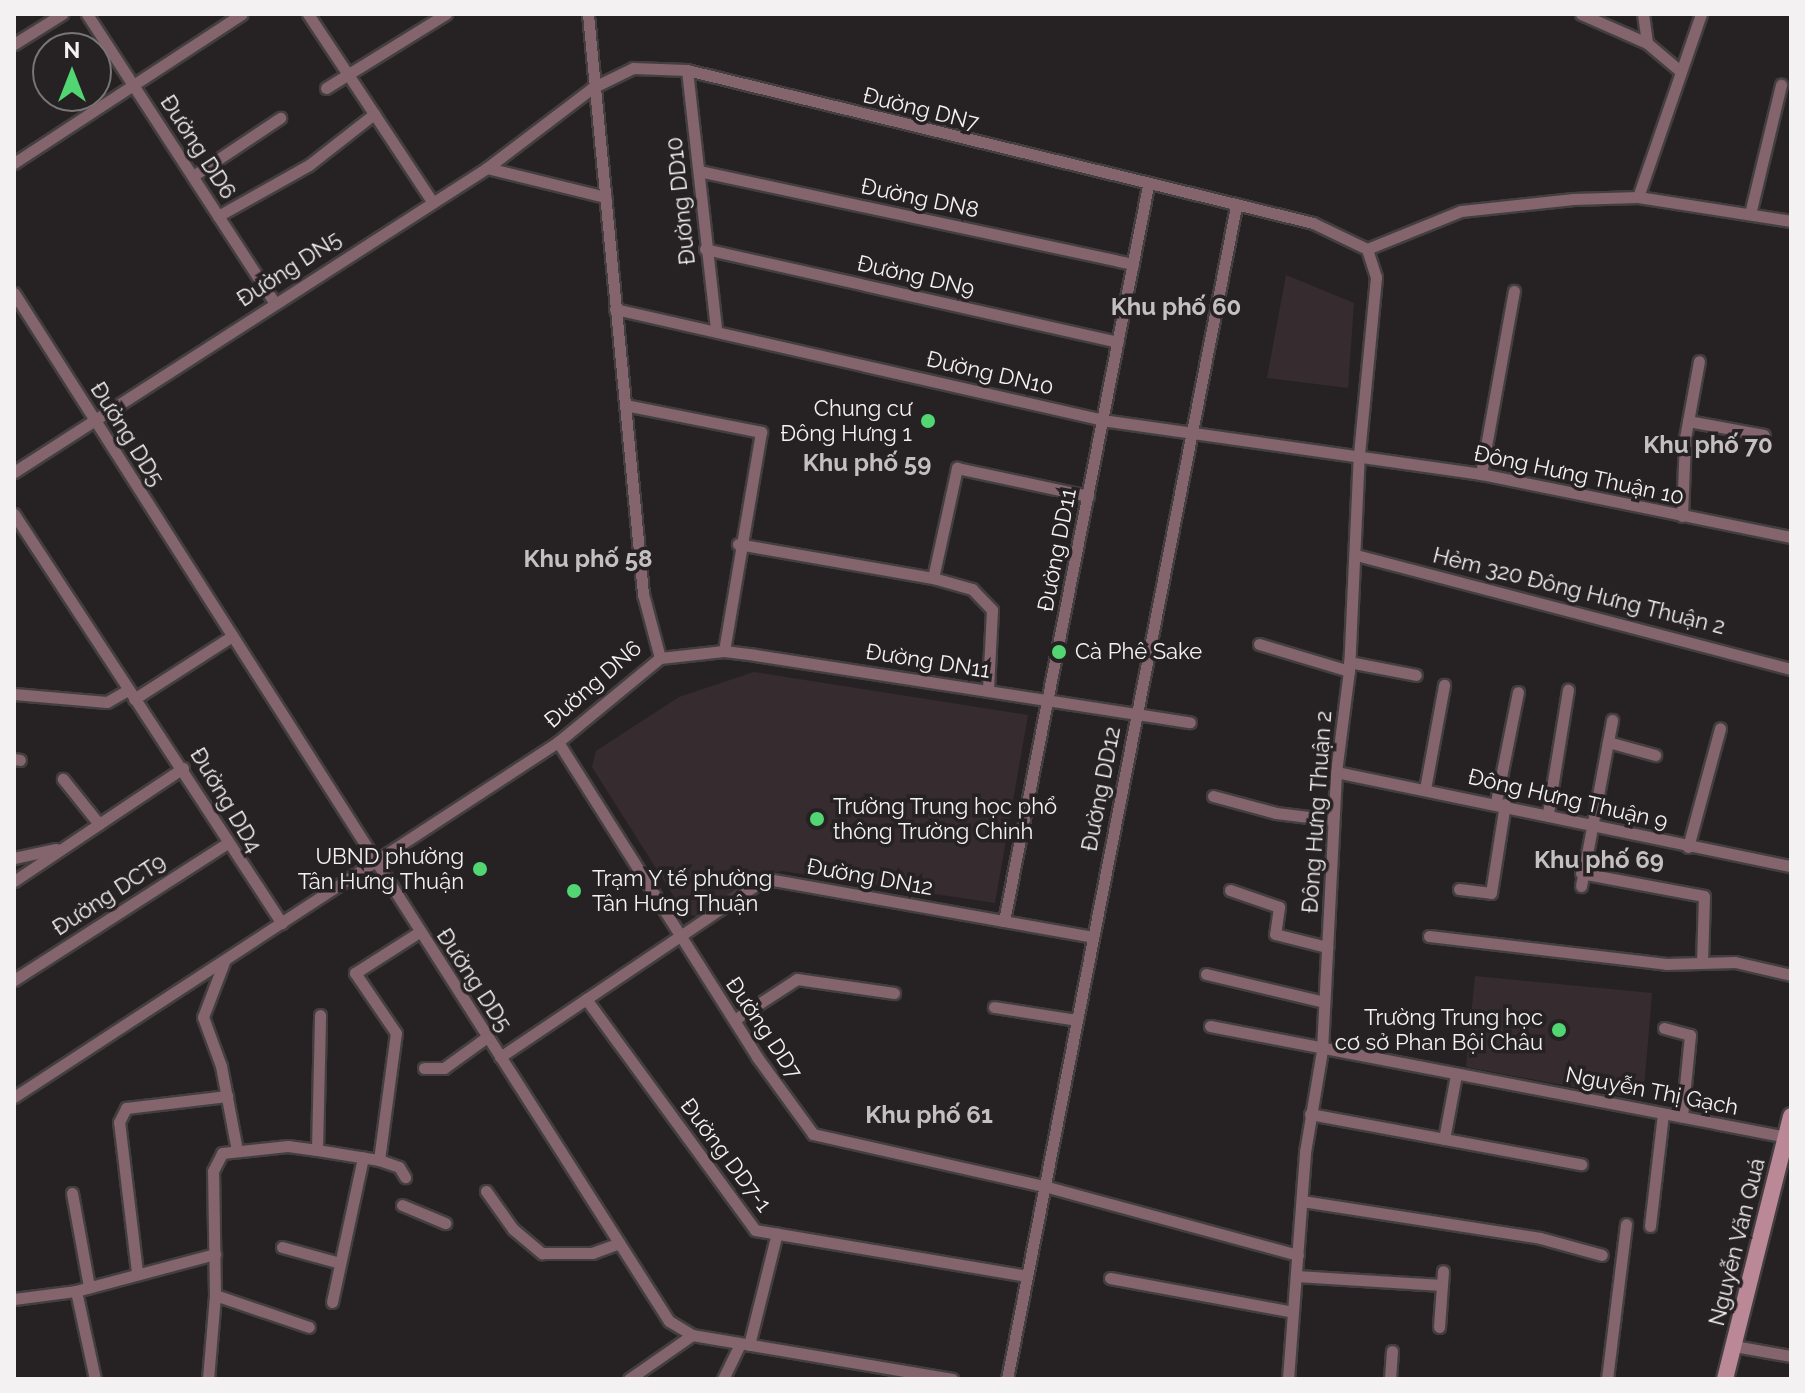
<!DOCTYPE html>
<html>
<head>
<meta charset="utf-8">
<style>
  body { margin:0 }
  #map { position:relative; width:1805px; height:1393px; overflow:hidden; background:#262223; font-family:Raleway,sans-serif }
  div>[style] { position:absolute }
  .built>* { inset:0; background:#362c2f }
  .roads { filter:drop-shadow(2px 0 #433f40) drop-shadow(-2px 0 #433f40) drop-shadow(0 2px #433f40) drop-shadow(0 -2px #433f40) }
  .street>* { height:11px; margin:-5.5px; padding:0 5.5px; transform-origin:5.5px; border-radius:5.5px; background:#84646d }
  .secondary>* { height:16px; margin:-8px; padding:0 8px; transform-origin:8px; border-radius:8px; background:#bb8898 }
  .dots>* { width:22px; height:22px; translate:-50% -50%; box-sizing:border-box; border:4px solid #262223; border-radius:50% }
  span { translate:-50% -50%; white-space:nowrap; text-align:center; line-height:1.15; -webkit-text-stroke:7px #262223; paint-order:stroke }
  .street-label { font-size:22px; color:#f4f1f2 }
  .poi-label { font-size:22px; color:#f4f1f2 }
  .right { translate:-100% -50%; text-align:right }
  .left { translate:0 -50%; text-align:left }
  .neighbourhood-label { font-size:24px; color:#c4c0c1; font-weight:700 }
  .frame { position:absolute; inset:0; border:16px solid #f4f1f2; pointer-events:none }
  .north { position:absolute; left:32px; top:32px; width:80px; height:80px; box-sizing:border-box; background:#262223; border:2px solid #787576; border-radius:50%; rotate:0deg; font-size:22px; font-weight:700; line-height:32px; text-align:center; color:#f4f1f2 }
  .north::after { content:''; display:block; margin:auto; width:28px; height:36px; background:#52d673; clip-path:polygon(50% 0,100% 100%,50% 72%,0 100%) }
</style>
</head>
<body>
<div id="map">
  <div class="built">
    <div style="clip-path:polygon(1286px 275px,1354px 303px,1348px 388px,1267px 378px)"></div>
    <div style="clip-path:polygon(754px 672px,1028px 715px,995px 903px,782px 871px,766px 875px,700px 917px,685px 914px,592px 767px,596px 751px,679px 697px)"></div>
    <div style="clip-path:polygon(1475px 976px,1652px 993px,1643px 1100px,1466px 1067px)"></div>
  </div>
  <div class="roads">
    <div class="street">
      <div style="left:87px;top:14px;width:345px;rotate:57deg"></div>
      <div style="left:308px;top:14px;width:223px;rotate:56.5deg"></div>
      <div style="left:588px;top:14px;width:583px;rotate:84.58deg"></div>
      <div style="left:643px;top:594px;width:66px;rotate:75.1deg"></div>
      <div style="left:1581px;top:14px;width:72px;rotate:23.7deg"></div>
      <div style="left:1647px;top:43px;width:42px;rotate:40.2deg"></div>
      <div style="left:1643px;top:14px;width:29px;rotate:82deg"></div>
      <div style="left:14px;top:44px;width:57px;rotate:-32deg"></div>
      <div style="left:687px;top:70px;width:260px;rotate:83.6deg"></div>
      <div style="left:326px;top:88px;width:141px;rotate:-31.7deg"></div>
      <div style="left:14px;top:163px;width:272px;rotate:-33.2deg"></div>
      <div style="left:487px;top:168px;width:122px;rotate:13.8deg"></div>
      <div style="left:699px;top:171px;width:444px;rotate:12.1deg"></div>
      <div style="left:193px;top:176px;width:105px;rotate:-33.7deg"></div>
      <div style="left:1638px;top:197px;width:194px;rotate:-71deg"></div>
      <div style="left:1750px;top:214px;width:133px;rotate:-76.5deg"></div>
      <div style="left:218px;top:216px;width:104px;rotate:-29.3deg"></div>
      <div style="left:309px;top:165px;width:83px;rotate:-38.1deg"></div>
      <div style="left:705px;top:249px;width:423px;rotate:12.7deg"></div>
      <div style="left:1367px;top:249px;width:101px;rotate:-22deg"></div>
      <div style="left:1461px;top:211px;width:113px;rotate:-6.1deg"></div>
      <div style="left:1573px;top:199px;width:65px;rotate:-1.8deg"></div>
      <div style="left:1638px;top:197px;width:155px;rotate:8.9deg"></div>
      <div style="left:14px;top:293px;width:1219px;rotate:57.5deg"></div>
      <div style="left:669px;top:1321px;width:27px;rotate:31deg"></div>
      <div style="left:692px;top:1335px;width:264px;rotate:9.6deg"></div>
      <div style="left:615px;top:309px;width:499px;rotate:12.8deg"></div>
      <div style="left:1102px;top:420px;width:383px;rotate:8.1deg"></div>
      <div style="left:1481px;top:474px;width:316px;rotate:11.5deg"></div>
      <div style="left:625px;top:405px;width:139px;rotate:11.2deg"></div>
      <div style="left:761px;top:432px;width:222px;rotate:99.6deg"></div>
      <div style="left:1688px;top:421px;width:77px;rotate:10.4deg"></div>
      <div style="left:14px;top:472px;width:562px;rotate:-32.73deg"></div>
      <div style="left:487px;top:168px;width:132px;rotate:-37.3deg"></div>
      <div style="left:592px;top:88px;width:46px;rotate:-26deg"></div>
      <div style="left:633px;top:68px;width:54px;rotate:2.1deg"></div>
      <div style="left:687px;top:70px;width:644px;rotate:13.73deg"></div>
      <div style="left:1313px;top:223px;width:60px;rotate:25.7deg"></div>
      <div style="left:1481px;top:474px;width:186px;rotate:-79.8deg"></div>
      <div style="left:14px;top:514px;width:489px;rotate:56.8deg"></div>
      <div style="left:1682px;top:516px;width:78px;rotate:-87.8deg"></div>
      <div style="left:1685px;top:438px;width:78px;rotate:-79.7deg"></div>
      <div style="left:738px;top:544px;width:198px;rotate:9.9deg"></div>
      <div style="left:933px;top:578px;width:113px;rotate:-77.7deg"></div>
      <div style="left:957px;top:468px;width:134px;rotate:12.1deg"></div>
      <div style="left:1356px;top:555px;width:450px;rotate:14.7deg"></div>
      <div style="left:933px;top:578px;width:41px;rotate:15.8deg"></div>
      <div style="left:972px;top:589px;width:29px;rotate:46deg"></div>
      <div style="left:992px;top:610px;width:80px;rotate:92.9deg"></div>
      <div style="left:1259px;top:644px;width:94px;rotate:16.7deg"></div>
      <div style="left:660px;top:658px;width:64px;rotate:-6.2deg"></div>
      <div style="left:724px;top:651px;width:31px;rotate:7deg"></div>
      <div style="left:755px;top:655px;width:440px;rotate:8.8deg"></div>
      <div style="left:1349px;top:662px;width:68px;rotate:11deg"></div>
      <div style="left:14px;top:694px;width:93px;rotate:4.9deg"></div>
      <div style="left:107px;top:702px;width:24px;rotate:-30deg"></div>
      <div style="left:134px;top:699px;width:117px;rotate:-32.7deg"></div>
      <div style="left:558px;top:742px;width:373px;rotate:57.7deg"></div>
      <div style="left:757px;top:1057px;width:95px;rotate:54deg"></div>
      <div style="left:813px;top:1134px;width:237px;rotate:12.7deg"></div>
      <div style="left:1044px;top:1186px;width:263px;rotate:15.2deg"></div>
      <div style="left:1608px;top:742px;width:49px;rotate:15.5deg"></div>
      <div style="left:14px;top:759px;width:6px;rotate:9deg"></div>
      <div style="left:1336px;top:772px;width:465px;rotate:11.7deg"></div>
      <div style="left:1425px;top:789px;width:106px;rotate:-79.6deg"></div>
      <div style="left:1213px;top:796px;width:65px;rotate:15.1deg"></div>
      <div style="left:1276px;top:813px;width:57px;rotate:7deg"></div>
      <div style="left:1496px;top:802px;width:112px;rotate:-78.7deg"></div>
      <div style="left:1548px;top:813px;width:125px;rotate:-80.8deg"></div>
      <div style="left:99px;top:824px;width:101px;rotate:-33.7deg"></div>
      <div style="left:1688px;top:847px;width:123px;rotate:-74.9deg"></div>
      <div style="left:14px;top:858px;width:43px;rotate:-12.1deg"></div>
      <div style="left:1581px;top:873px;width:125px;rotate:10.6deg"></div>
      <div style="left:1704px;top:896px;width:66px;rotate:91.7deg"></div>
      <div style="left:14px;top:881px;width:102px;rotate:-33.8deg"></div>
      <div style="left:99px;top:824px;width:58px;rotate:-128.7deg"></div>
      <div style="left:1581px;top:886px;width:169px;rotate:-79.4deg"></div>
      <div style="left:1459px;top:889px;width:32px;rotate:7deg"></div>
      <div style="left:1491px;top:893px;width:90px;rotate:-81.1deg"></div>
      <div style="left:1230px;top:890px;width:52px;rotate:19.1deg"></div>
      <div style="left:1279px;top:907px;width:27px;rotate:98deg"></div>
      <div style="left:1275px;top:934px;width:54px;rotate:14deg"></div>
      <div style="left:1004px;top:921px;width:749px;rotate:-78.92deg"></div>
      <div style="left:1429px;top:936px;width:239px;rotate:6.7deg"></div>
      <div style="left:1666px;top:964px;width:69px;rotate:-1.7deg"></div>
      <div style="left:1735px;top:962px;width:57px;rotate:13.1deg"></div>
      <div style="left:224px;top:962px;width:59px;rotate:110.9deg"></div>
      <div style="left:203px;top:1017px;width:52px;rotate:69.8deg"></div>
      <div style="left:221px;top:1066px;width:86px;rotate:79.3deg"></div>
      <div style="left:1206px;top:974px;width:121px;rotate:13.3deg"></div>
      <div style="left:14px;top:980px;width:253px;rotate:-32.7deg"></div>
      <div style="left:586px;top:999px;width:286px;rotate:53.8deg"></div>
      <div style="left:755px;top:1230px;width:276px;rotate:9.6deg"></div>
      <div style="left:994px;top:1007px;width:84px;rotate:8.9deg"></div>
      <div style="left:734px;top:1020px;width:75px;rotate:-33.1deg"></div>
      <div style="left:797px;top:979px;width:98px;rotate:8.2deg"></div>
      <div style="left:1210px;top:1026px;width:588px;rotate:10.89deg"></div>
      <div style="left:1664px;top:1028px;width:27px;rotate:15deg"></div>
      <div style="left:1690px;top:1035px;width:82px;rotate:95.6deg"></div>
      <div style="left:500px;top:1057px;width:312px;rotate:-33.9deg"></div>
      <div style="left:759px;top:883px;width:14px;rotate:-12deg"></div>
      <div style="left:773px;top:880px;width:325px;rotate:10.1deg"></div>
      <div style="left:424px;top:1068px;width:20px"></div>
      <div style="left:444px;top:1068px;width:53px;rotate:-35.8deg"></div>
      <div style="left:14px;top:1097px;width:650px;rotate:-33.13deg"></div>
      <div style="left:558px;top:742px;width:132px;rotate:-39.5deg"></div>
      <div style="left:1310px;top:1114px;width:276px;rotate:10.5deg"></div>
      <div style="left:1444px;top:1139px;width:65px;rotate:-79.4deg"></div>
      <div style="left:317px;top:1150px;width:135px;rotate:-88.7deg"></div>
      <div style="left:379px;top:1160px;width:128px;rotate:-82.4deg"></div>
      <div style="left:396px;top:1033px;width:73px;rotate:-124.3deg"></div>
      <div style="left:355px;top:973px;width:76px;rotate:-32.6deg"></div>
      <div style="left:486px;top:1191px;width:47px;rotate:54.6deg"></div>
      <div style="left:513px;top:1229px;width:38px;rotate:40deg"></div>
      <div style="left:542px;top:1253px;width:50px"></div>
      <div style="left:592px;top:1253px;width:29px;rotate:-20deg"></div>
      <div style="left:72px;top:1193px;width:96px;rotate:79.7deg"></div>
      <div style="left:1302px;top:1201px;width:241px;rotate:8.8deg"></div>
      <div style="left:1540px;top:1238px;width:64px;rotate:15.3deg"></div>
      <div style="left:402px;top:1205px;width:47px;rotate:22.7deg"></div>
      <div style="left:1650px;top:1226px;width:113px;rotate:-83.4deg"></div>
      <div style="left:282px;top:1247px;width:60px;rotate:15.4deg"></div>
      <div style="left:137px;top:1272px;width:151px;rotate:-96.8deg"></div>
      <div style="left:119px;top:1122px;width:16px;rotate:-63deg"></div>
      <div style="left:126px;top:1108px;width:102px;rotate:-6.8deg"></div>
      <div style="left:1296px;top:1276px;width:146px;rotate:3.5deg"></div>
      <div style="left:1110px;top:1278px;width:186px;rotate:10.5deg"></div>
      <div style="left:76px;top:1291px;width:90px;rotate:77.8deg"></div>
      <div style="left:215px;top:1295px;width:99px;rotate:18.8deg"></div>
      <div style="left:14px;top:1299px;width:63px;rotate:-7.4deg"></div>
      <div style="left:76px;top:1291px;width:144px;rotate:-14.9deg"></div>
      <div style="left:332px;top:1302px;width:148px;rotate:-77.9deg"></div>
      <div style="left:1439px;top:1327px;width:56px;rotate:-85.9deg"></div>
      <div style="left:749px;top:1345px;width:115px;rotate:-76deg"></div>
      <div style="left:1734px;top:1346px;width:58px;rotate:10deg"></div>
      <div style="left:208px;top:1379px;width:84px;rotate:-85.2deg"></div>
      <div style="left:215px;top:1295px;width:124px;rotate:-90.9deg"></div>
      <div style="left:213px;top:1171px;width:20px;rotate:-63deg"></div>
      <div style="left:222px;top:1153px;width:66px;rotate:-6.1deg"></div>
      <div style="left:288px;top:1146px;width:29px;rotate:8deg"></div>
      <div style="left:317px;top:1150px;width:63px;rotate:9.2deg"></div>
      <div style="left:379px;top:1160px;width:21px;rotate:19deg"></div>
      <div style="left:399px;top:1167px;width:12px;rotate:59deg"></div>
      <div style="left:629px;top:1379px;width:77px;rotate:-34.9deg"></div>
      <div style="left:723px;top:1379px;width:39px;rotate:-64deg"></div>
      <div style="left:1007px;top:1379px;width:1195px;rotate:-78.95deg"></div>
      <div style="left:1288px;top:1379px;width:228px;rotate:-85.7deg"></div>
      <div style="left:1305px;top:1152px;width:103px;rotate:-80.5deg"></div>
      <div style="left:1322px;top:1050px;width:278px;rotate:-87.1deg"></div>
      <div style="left:1336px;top:772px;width:102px;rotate:-82.7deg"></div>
      <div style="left:1349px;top:671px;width:217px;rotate:-87.4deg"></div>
      <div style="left:1359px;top:454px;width:178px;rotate:-84.5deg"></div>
      <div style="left:1376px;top:277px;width:29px;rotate:-108deg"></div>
      <div style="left:1390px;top:1379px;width:28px;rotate:-86deg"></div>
      <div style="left:1607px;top:1379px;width:156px;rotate:-83deg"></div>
    </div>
    <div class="secondary">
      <div style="left:1725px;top:1379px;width:271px;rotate:-75.9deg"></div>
    </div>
  </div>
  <div class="dots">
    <div style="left:928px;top:421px;background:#52d673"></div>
    <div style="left:1059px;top:652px;background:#52d673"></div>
    <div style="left:817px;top:819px;background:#52d673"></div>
    <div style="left:480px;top:869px;background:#52d673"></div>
    <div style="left:574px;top:891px;background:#52d673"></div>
    <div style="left:1559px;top:1030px;background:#52d673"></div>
  </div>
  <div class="street-label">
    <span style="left:921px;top:109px;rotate:14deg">Đường DN7</span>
    <span style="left:198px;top:147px;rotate:57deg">Đường DD6</span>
    <span style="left:920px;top:198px;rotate:12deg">Đường DN8</span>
    <span style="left:681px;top:201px;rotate:-96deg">Đường DD10</span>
    <span style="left:289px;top:269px;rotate:-33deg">Đường DN5</span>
    <span style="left:916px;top:276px;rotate:13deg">Đường DN9</span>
    <span style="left:990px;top:373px;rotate:13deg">Đường DN10</span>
    <span style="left:127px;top:434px;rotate:58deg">Đường DD5</span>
    <span style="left:1579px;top:475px;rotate:12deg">Đông Hưng Thuận 10</span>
    <span style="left:1057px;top:550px;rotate:-79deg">Đường DD11</span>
    <span style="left:1579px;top:591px;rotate:14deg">Hẻm 320 Đông Hưng Thuận 2</span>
    <span style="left:928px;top:661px;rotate:9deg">Đường DN11</span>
    <span style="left:593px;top:684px;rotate:-41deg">Đường DN6</span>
    <span style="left:1101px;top:789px;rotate:-79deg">Đường DD12</span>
    <span style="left:1568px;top:799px;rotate:13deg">Đông Hưng Thuận 9</span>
    <span style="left:226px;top:800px;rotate:59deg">Đường DD4</span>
    <span style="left:1317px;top:812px;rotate:-86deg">Đông Hưng Thuận 2</span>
    <span style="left:870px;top:877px;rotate:10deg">Đường DN12</span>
    <span style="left:109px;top:895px;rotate:-33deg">Đường DCT9</span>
    <span style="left:474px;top:980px;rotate:57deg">Đường DD5</span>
    <span style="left:764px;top:1028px;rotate:56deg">Đường DD7</span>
    <span style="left:1652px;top:1091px;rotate:11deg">Nguyễn Thị Gạch</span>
    <span style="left:726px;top:1155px;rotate:53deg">Đường DD7-1</span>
    <span style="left:1737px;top:1242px;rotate:-76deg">Nguyễn Văn Quá</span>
  </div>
  <div class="poi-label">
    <span class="right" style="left:912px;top:421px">Chung cư<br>Đông Hưng 1</span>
    <span class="left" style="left:1075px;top:652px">Cà Phê Sake</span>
    <span class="left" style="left:833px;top:819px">Trường Trung học phổ<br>thông Trường Chinh</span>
    <span class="right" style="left:464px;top:869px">UBND phường<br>Tân Hưng Thuận</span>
    <span class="left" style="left:592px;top:891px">Trạm Y tế phường<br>Tân Hưng Thuận</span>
    <span class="right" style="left:1543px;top:1030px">Trường Trung học<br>cơ sở Phan Bội Châu</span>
  </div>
  <div class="neighbourhood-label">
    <span style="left:1176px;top:307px">Khu phố 60</span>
    <span style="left:1708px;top:445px">Khu phố 70</span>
    <span style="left:867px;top:463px">Khu phố 59</span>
    <span style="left:588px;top:559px">Khu phố 58</span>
    <span style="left:1599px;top:860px">Khu phố 69</span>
    <span style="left:929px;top:1115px">Khu phố 61</span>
  </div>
  <div class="frame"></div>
  <div class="north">N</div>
</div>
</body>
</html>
